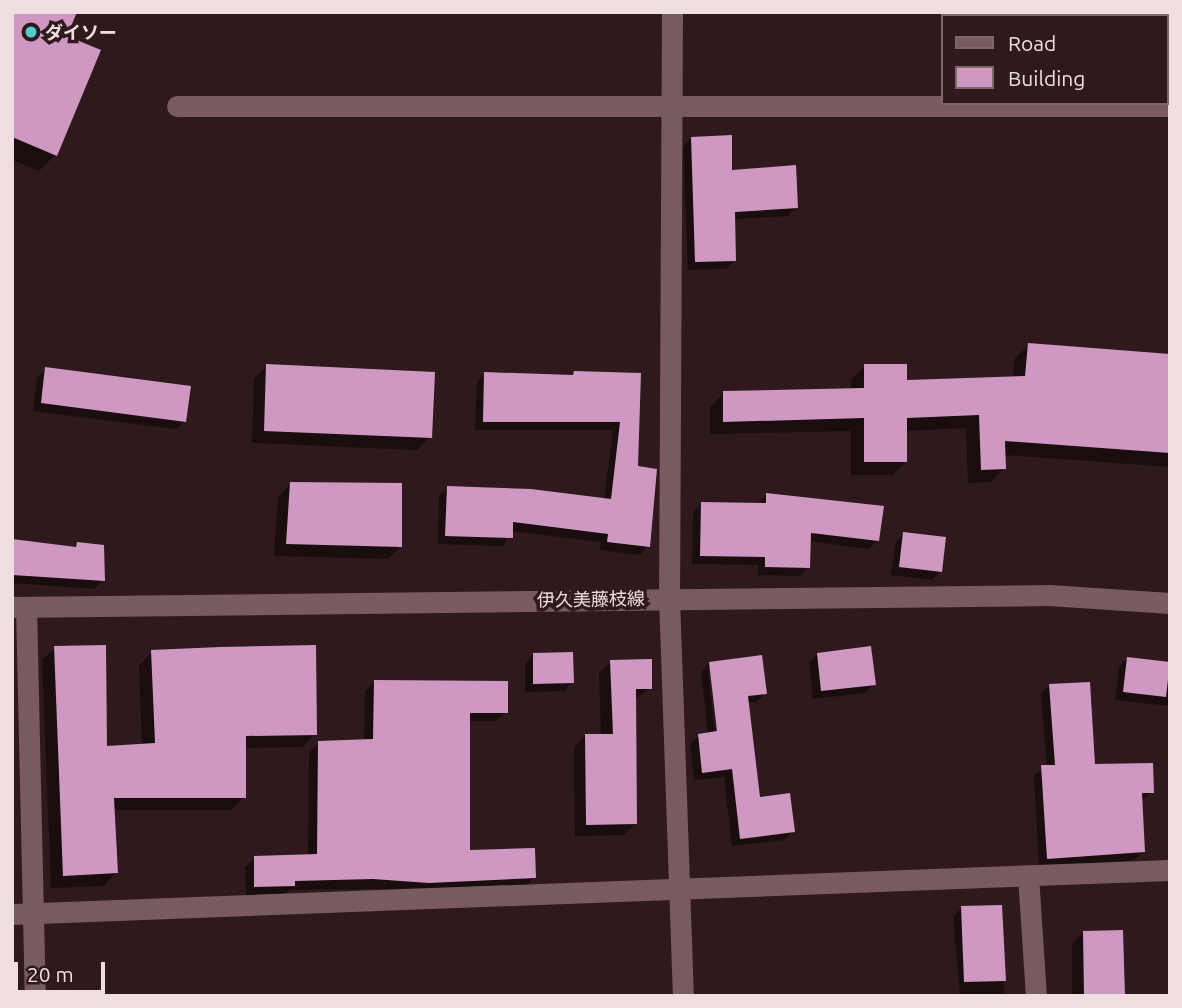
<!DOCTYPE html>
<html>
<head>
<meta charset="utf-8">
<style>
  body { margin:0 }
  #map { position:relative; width:1182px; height:1008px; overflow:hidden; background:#2f191c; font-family:Ubuntu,"Noto Sans JP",sans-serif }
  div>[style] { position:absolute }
  .shadow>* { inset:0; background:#0007 }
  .building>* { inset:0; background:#cf98c3 }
  .street>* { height:21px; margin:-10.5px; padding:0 10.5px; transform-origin:10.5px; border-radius:10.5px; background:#775b5f }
  .secondary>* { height:21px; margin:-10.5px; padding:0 10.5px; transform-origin:10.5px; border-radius:10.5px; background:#775b5f }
  .dots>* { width:19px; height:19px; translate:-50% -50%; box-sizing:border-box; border:4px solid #2f191c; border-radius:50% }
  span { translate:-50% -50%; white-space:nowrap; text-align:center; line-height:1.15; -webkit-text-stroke:7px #2f191c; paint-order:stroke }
  .poi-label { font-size:18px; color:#efdee0; font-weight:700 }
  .left { translate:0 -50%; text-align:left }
  .street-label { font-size:18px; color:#efdee0 }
  .frame { position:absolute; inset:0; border:14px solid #efdee0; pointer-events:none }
  .legend { position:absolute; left:941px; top:14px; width:228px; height:91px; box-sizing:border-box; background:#2f191c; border:2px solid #7c686a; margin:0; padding:9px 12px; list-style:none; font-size:21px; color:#efdee0 }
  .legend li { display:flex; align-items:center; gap:14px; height:35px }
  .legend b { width:35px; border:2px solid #7c686a }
  .scale { position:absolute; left:14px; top:962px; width:91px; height:32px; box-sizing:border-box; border:4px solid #efdee0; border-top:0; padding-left:9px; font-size:21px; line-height:24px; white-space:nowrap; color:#efdee0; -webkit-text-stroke:5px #2f191c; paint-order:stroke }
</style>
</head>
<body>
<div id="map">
  <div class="shadow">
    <div style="clip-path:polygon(12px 12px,55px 155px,39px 171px,12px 160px)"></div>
    <div style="clip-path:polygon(691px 138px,730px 171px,796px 208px,788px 216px,734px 219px,734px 261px,726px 269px,688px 270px,683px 147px)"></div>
    <div style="clip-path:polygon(1029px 345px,1170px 355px,1170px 467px,1004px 455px,1004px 468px,991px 482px,968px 483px,966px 428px,906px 431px,906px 462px,892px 475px,851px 475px,851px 431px,710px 434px,710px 407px,723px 393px,851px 390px,851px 380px,865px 366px,905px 382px,1013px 378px,1015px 358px)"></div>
    <div style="clip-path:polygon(267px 366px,430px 437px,417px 450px,252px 443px,254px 379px)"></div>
    <div style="clip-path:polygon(46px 369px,185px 421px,176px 429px,33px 411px,37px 378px)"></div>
    <div style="clip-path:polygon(485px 374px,639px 375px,636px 468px,648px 546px,640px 555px,600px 550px,601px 542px,511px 531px,503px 546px,438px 544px,439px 496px,448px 488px,604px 500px,613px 430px,475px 430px,477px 382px)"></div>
    <div style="clip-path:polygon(290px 484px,401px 546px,388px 559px,274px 556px,278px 497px)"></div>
    <div style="clip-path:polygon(767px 494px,880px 508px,878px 540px,869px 549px,809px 541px,808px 567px,800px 576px,758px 575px,758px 565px,692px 564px,693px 512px,702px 503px,759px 503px)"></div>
    <div style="clip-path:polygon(904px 534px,940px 571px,932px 580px,891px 575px,896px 542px)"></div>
    <div style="clip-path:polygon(12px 541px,72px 548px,78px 543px,103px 580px,95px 589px,12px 583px)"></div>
    <div style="clip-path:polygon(55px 648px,105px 747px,142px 746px,139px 665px,152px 652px,315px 734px,302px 747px,244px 748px,244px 797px,231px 810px,113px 810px,116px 873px,103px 886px,51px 888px,42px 660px)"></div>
    <div style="clip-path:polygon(818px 654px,874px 684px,865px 693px,813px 699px,809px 663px)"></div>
    <div style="clip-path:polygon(533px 655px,572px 682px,564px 691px,525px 692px,525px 664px)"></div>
    <div style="clip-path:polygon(1128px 658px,1170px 664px,1170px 706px,1115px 700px,1119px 667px)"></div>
    <div style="clip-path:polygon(611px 662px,650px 688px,634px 700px,636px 823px,624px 835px,575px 836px,574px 748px,585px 736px,601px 736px,599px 673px)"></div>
    <div style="clip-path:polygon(evenodd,709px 663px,765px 693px,757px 702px,747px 703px,758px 798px,793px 831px,784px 840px,732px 846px,724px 777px,694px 780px,690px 744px,699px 736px,708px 734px,701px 672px,709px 663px,708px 668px,711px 668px,720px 740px,716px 740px,708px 668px)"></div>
    <div style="clip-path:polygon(374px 682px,506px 712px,496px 721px,468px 721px,468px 852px,534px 878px,525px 887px,289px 890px,284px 894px,246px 895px,245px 867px,255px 858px,308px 856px,309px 752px,319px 743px,364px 741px,365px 691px)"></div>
    <div style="clip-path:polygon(1049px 685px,1093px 766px,1152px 792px,1141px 801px,1143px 851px,1135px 860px,1039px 867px,1034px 775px,1047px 766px,1041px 694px)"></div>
    <div style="clip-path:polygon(1001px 907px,1004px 996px,960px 996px,953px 916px,962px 908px)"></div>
    <div style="clip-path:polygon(1083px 932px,1123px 996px,1072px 996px,1072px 944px)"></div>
  </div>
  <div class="building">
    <div style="clip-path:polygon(12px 12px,77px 12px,67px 36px,101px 50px,57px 156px,12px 137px)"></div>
    <div style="clip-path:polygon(732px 135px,732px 170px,796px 165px,798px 208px,735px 212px,736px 261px,695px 262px,691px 137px)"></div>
    <div style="clip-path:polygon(1028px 343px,1170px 354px,1170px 453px,1005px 441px,1006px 469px,981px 470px,979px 415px,907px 418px,907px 462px,864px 462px,864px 418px,723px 422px,723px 391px,864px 388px,864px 364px,907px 364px,907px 380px,1025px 376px)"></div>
    <div style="clip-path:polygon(266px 364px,435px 372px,432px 438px,264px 431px)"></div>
    <div style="clip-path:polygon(45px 367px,191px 386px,186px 422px,41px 403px)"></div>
    <div style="clip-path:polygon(574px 371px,641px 373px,638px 466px,657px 469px,650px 547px,607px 542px,608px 534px,513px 522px,513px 538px,445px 536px,447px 486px,531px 489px,611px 499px,620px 422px,483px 422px,484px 372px,573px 375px)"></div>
    <div style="clip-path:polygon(290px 482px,402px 483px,402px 547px,286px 544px)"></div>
    <div style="clip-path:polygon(766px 493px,884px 506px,879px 541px,811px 533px,810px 568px,765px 567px,765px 557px,700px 556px,701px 502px,766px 503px)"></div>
    <div style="clip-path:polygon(903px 532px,946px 537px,942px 572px,899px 567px)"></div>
    <div style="clip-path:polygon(12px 539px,76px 547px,77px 542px,104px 545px,105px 581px,12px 575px)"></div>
    <div style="clip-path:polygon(106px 645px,107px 746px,155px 743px,151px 650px,220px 647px,316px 645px,317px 735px,246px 736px,246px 798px,114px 798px,118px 873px,63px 876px,54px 646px)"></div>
    <div style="clip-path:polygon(871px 646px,876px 685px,821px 691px,817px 653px)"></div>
    <div style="clip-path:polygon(573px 652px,574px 683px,533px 684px,533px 653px)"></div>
    <div style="clip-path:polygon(762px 655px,767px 694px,748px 696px,760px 797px,790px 793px,795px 832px,740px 839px,732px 769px,702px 773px,698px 734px,717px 731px,709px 662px)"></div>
    <div style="clip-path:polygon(1127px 657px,1170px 662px,1166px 697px,1123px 692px)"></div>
    <div style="clip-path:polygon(652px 659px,652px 689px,636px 689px,637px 824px,586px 825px,585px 734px,613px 734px,610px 660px)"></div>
    <div style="clip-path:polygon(374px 680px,508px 681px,508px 713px,470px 713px,470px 850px,535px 848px,536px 878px,429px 883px,373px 879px,295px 881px,295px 886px,254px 887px,254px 856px,317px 854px,318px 741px,373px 739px)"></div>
    <div style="clip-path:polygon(1090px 682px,1095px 764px,1153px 763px,1154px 793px,1142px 793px,1145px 852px,1047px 859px,1041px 765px,1055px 765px,1049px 684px)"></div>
    <div style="clip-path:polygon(1002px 905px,1006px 981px,964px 982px,961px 906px)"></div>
    <div style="clip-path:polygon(1123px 930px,1125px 996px,1084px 996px,1083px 931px)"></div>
  </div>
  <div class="street">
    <div style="left:672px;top:12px;width:585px;rotate:90.29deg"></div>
    <div style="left:669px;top:597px;width:399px;rotate:88deg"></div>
    <div style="left:177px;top:106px;width:993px"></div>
    <div style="left:26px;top:607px;width:389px;rotate:88.7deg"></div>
    <div style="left:1028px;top:876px;width:120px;rotate:86.2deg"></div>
    <div style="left:12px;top:914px;width:1159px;rotate:-2.18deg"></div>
  </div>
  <div class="secondary">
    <div style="left:12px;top:607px;width:1037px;rotate:-0.66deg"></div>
    <div style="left:1049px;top:595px;width:121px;rotate:3.8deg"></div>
  </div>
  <div class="dots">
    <div style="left:31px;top:32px;background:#52cdcd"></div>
  </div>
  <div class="poi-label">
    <span class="left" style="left:45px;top:32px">ダイソー</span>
  </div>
  <div class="street-label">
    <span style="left:591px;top:599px;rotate:-1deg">伊久美藤枝線</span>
  </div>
  <div class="frame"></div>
  <ul class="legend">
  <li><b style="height:9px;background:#775b5f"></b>Road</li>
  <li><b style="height:19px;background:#cf98c3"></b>Building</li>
  </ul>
  <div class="scale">20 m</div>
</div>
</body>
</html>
